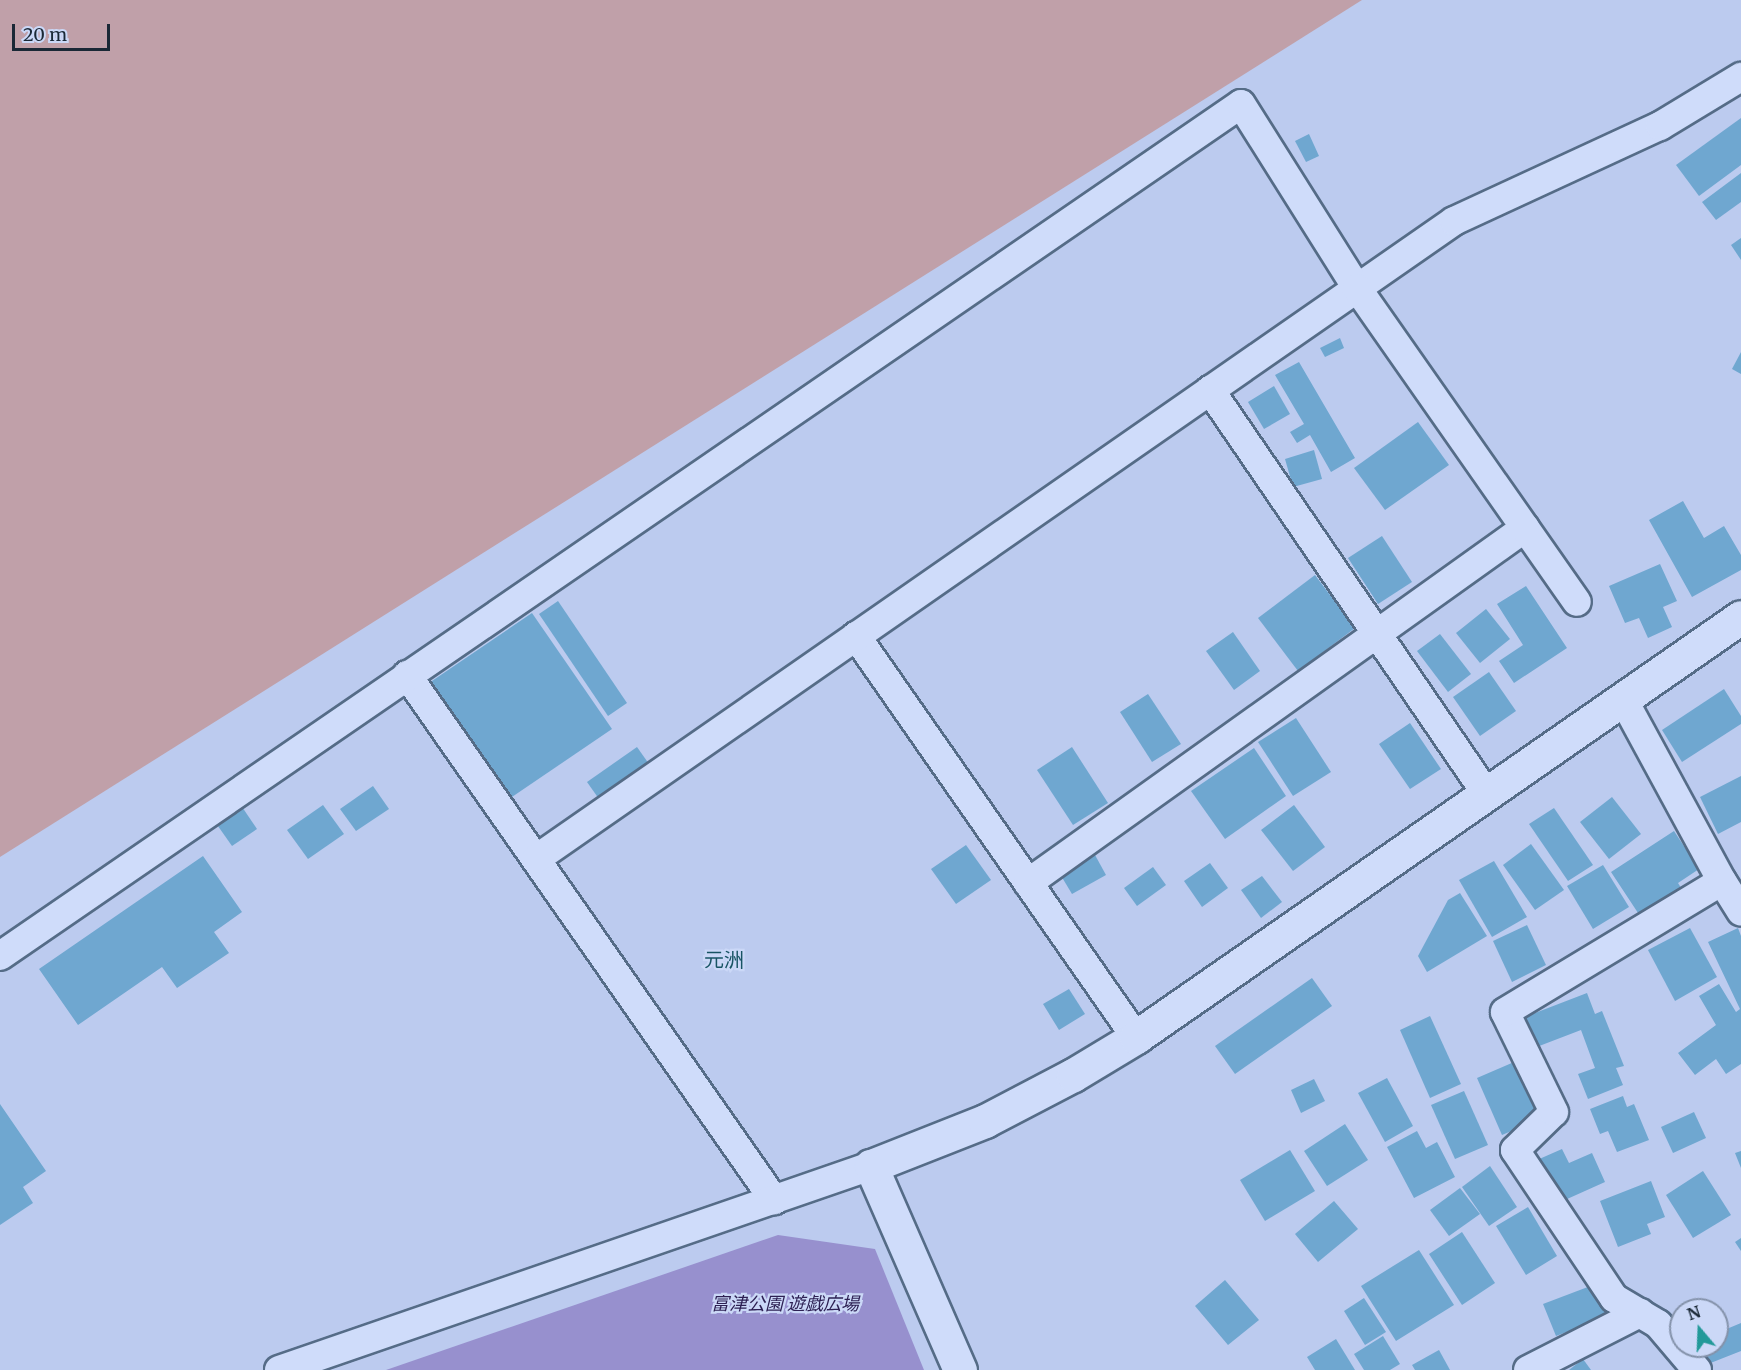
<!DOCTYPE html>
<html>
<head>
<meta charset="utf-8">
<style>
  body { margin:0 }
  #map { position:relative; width:1741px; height:1370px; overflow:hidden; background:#bccbef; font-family:Merriweather,"Noto Sans JP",serif }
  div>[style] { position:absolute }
  .green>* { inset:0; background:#9790ce }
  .water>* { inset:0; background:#c0a0a9 }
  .building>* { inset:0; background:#6fa7d0 }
  .roads { filter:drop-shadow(2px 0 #556c87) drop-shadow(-2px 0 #556c87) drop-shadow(0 2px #556c87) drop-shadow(0 -2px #556c87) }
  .street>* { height:28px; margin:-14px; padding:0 14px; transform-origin:14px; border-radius:14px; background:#cfdcfa }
  .secondary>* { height:33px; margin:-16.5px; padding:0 16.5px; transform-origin:16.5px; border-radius:16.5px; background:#cfdcfa }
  span { translate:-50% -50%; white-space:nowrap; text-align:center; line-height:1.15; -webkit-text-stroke:4.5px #cbd8f7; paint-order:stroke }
  .park-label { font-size:18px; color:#2d2053; font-style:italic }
  .neighbourhood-label { font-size:20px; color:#185464 }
  .north { position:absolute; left:1669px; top:1298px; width:60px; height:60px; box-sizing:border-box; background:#cbd8f7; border:2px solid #8492aa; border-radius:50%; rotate:341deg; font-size:16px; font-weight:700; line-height:24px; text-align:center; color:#1a2836 }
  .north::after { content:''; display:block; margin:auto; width:21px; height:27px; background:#299; clip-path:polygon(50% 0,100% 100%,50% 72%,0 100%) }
  .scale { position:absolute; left:12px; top:24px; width:98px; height:27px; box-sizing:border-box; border:3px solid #1a2836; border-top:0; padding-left:8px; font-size:18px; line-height:21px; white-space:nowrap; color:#1a2836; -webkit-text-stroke:4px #cbd8f7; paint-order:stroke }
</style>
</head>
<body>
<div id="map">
  <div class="green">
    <div style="clip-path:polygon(778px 1235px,875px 1249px,924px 1370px,386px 1370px)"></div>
  </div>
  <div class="water">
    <div style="clip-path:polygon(0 0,1362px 0,0 857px)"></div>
  </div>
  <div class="building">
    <div style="clip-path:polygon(1741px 118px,1741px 165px,1699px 196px,1676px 165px)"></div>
    <div style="clip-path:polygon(1309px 134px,1319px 156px,1306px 162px,1295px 141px)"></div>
    <div style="clip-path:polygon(1741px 173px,1741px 202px,1716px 220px,1702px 202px)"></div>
    <div style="clip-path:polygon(1741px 238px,1741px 260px,1731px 245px)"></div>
    <div style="clip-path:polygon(1340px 338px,1344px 348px,1325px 357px,1320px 348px)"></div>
    <div style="clip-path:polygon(1741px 352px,1741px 374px,1732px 369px)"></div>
    <div style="clip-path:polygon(1299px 362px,1355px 458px,1331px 472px,1310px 435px,1297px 443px,1290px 432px,1304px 424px,1275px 375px)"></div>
    <div style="clip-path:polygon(1274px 386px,1290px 414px,1264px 429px,1248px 402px)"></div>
    <div style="clip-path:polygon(1418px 422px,1449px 465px,1385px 510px,1354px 468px)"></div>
    <div style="clip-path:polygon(1314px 450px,1322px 479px,1293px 487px,1285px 459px)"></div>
    <div style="clip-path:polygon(1683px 501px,1704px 538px,1724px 526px,1741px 555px,1741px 570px,1692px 597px,1649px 520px)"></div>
    <div style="clip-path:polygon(1382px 536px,1412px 582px,1378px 604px,1348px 558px)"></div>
    <div style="clip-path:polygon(1660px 564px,1677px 601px,1663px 607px,1672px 627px,1648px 638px,1639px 618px,1625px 623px,1609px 586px)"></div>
    <div style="clip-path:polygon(1315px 575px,1355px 628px,1298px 671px,1258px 618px)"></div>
    <div style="clip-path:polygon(1526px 586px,1567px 648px,1514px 683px,1499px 661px,1523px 645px,1497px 604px)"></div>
    <div style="clip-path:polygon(558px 601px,627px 703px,608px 716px,539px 614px)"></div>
    <div style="clip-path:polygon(1486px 609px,1510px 639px,1480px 663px,1456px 633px)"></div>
    <div style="clip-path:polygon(532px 613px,612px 729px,509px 799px,429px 683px)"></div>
    <div style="clip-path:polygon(1233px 632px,1260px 671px,1234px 690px,1206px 651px)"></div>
    <div style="clip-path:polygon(1440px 634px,1471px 674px,1448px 692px,1417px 651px)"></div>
    <div style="clip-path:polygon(1489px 672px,1516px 711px,1480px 736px,1453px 697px)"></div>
    <div style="clip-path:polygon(1724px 689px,1741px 716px,1741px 724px,1682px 762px,1662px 730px)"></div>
    <div style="clip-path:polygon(1148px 694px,1181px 744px,1152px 762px,1120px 712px)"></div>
    <div style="clip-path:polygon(1296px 718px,1331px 772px,1293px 796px,1258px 742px)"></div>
    <div style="clip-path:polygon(1410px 723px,1441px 769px,1410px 789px,1379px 744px)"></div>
    <div style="clip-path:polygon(637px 747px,649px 764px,599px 799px,587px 782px)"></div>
    <div style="clip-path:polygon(1072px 747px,1108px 803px,1073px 825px,1037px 770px)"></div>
    <div style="clip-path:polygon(1254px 748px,1286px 796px,1225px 839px,1191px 791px)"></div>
    <div style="clip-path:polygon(1741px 776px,1741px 822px,1718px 834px,1700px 797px)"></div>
    <div style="clip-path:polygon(373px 786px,389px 809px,356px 831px,340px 809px)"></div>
    <div style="clip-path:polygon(1612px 797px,1641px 834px,1609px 859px,1580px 822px)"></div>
    <div style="clip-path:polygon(238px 801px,257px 829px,232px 846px,213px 819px)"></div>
    <div style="clip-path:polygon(323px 805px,344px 834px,308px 859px,287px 830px)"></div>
    <div style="clip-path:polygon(1294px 805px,1325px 847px,1293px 871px,1261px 830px)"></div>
    <div style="clip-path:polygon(1554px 808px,1593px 865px,1568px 881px,1529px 824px)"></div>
    <div style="clip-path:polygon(1674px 831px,1699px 869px,1678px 883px,1683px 891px,1642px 919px,1611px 872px)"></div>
    <div style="clip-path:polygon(1531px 844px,1564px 890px,1535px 910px,1503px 865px)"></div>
    <div style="clip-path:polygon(966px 845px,991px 880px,956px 904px,931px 869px)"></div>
    <div style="clip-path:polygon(1095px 855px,1106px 875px,1072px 894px,1060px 874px)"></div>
    <div style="clip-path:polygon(203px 856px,242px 912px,214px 932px,229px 953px,177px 988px,162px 967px,78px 1025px,39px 969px)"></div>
    <div style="clip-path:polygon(1494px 861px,1527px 917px,1492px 937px,1459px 880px)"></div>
    <div style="clip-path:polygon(1210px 863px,1228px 888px,1202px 907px,1184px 881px)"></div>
    <div style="clip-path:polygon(1603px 865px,1629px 907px,1593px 929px,1567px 886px)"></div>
    <div style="clip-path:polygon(1153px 867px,1166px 885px,1137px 906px,1124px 888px)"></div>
    <div style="clip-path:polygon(1262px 876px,1282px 902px,1261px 918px,1241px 890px)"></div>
    <div style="clip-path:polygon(1460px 893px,1487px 936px,1427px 972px,1418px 956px,1448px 900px)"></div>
    <div style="clip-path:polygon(1527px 925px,1546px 965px,1512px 982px,1493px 941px)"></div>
    <div style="clip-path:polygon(1690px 928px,1717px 977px,1675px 1001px,1648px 950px)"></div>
    <div style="clip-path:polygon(1738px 928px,1741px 936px,1741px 1064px,1726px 1074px,1716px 1059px,1695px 1075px,1678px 1053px,1716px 1025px,1699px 996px,1719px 984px,1736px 1012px,1740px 1009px,1708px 942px)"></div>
    <div style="clip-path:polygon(1312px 978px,1332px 1006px,1235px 1074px,1215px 1046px)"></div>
    <div style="clip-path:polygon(1069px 989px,1085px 1014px,1059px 1030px,1043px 1004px)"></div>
    <div style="clip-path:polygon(1587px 993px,1595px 1014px,1602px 1011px,1624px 1066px,1616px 1068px,1623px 1085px,1588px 1099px,1578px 1074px,1595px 1068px,1581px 1030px,1534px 1048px,1522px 1018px)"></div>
    <div style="clip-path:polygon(1430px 1016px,1461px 1084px,1430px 1098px,1400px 1030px)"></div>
    <div style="clip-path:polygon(1521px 1059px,1546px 1116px,1502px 1135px,1477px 1078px)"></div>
    <div style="clip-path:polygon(1387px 1078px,1413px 1126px,1385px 1142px,1358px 1093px)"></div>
    <div style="clip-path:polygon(1314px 1079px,1325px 1101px,1301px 1113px,1291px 1090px)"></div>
    <div style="clip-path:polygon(1464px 1091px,1488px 1145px,1455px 1159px,1431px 1105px)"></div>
    <div style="clip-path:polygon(1623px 1096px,1627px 1107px,1634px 1104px,1649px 1140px,1617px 1152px,1608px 1131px,1600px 1134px,1590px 1109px)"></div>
    <div style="clip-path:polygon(0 1104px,46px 1171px,23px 1187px,33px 1203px,0 1225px)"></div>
    <div style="clip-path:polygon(1694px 1112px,1706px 1138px,1673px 1153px,1661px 1127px)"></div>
    <div style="clip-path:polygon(1345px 1124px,1368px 1160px,1327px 1186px,1304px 1151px)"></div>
    <div style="clip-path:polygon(1417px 1131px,1426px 1148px,1437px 1142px,1455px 1177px,1414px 1198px,1387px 1147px)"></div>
    <div style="clip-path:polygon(1562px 1149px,1569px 1163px,1592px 1153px,1605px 1182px,1556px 1204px,1537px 1160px)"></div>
    <div style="clip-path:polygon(1290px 1150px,1315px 1191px,1265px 1221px,1240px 1180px)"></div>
    <div style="clip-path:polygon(1741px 1151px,1741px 1168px,1735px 1153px)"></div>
    <div style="clip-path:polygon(1490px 1166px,1517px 1207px,1489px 1226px,1462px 1187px)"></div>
    <div style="clip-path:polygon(1703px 1171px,1731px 1215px,1693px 1238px,1666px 1195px)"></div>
    <div style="clip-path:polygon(1651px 1181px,1665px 1217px,1647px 1224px,1651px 1234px,1618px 1247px,1600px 1201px)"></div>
    <div style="clip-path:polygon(1460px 1188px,1480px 1214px,1449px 1236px,1430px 1210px)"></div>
    <div style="clip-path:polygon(1334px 1201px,1358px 1229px,1318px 1262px,1295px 1234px)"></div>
    <div style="clip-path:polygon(1528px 1207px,1557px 1256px,1526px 1275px,1496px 1226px)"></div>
    <div style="clip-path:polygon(1462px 1232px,1495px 1283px,1462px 1305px,1429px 1254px)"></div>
    <div style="clip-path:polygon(1741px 1238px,1741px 1251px,1735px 1242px)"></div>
    <div style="clip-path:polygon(1419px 1250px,1454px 1305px,1396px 1341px,1361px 1286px)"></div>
    <div style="clip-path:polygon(1225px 1280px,1259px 1320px,1228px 1345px,1195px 1306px)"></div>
    <div style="clip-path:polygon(1601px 1282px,1614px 1314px,1556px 1336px,1543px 1304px)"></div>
    <div style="clip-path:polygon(1364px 1298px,1386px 1332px,1365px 1345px,1344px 1311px)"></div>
    <div style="clip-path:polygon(1741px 1323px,1741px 1351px,1708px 1364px,1701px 1346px,1717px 1346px,1717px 1333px)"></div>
    <div style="clip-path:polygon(1383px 1336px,1400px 1364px,1390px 1370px,1364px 1370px,1354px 1354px)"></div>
    <div style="clip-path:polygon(1336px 1339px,1355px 1370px,1315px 1370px,1307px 1357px)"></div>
    <div style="clip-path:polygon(1439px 1350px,1450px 1370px,1415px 1370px,1412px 1365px)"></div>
    <div style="clip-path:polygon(1583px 1359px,1591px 1370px,1569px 1370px)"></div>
  </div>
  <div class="roads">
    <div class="street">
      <div style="left:1210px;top:390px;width:490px;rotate:55.6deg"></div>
      <div style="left:856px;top:636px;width:489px;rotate:55.1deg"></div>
      <div style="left:407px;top:675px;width:641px;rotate:55.04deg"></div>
      <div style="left:1623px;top:699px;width:207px;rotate:61.5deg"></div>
      <div style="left:536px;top:859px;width:1118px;rotate:-34.8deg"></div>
      <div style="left:1454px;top:221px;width:227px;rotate:-24.8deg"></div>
      <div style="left:1660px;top:126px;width:95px;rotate:-31.2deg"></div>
      <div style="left:1028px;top:883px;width:611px;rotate:-35.54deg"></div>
      <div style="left:0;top:956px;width:1505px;rotate:-34.47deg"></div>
      <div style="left:1241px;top:104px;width:218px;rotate:57.8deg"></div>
      <div style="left:1357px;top:288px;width:383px;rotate:55deg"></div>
      <div style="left:279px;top:1370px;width:626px;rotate:-19.01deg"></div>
      <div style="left:1528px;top:1370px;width:126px;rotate:-27deg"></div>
      <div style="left:1697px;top:1370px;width:60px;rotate:-130.3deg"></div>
      <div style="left:1658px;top:1324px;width:51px;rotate:-149.4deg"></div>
      <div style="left:1614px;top:1298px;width:178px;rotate:-123.8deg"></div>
      <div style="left:1515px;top:1150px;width:54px;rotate:-44.3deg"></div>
      <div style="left:1554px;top:1112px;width:111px;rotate:-116.1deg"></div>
      <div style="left:1505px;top:1012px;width:253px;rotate:-31.1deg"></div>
      <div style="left:1722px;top:881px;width:36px;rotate:58deg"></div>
    </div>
    <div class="secondary">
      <div style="left:960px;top:1370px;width:223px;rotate:-113.6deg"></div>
      <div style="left:871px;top:1166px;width:123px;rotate:-21.5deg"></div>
      <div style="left:985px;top:1121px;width:99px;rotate:-27.6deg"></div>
      <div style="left:1073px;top:1075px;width:74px;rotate:-31.1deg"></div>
      <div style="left:1136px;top:1037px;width:736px;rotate:-34.77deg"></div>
    </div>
  </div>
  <div class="park-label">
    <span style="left:785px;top:1304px">富津公園 遊戯広場</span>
  </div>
  <div class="neighbourhood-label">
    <span style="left:724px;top:959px">元洲</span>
  </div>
  <div class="north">N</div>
  <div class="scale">20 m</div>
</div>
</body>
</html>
